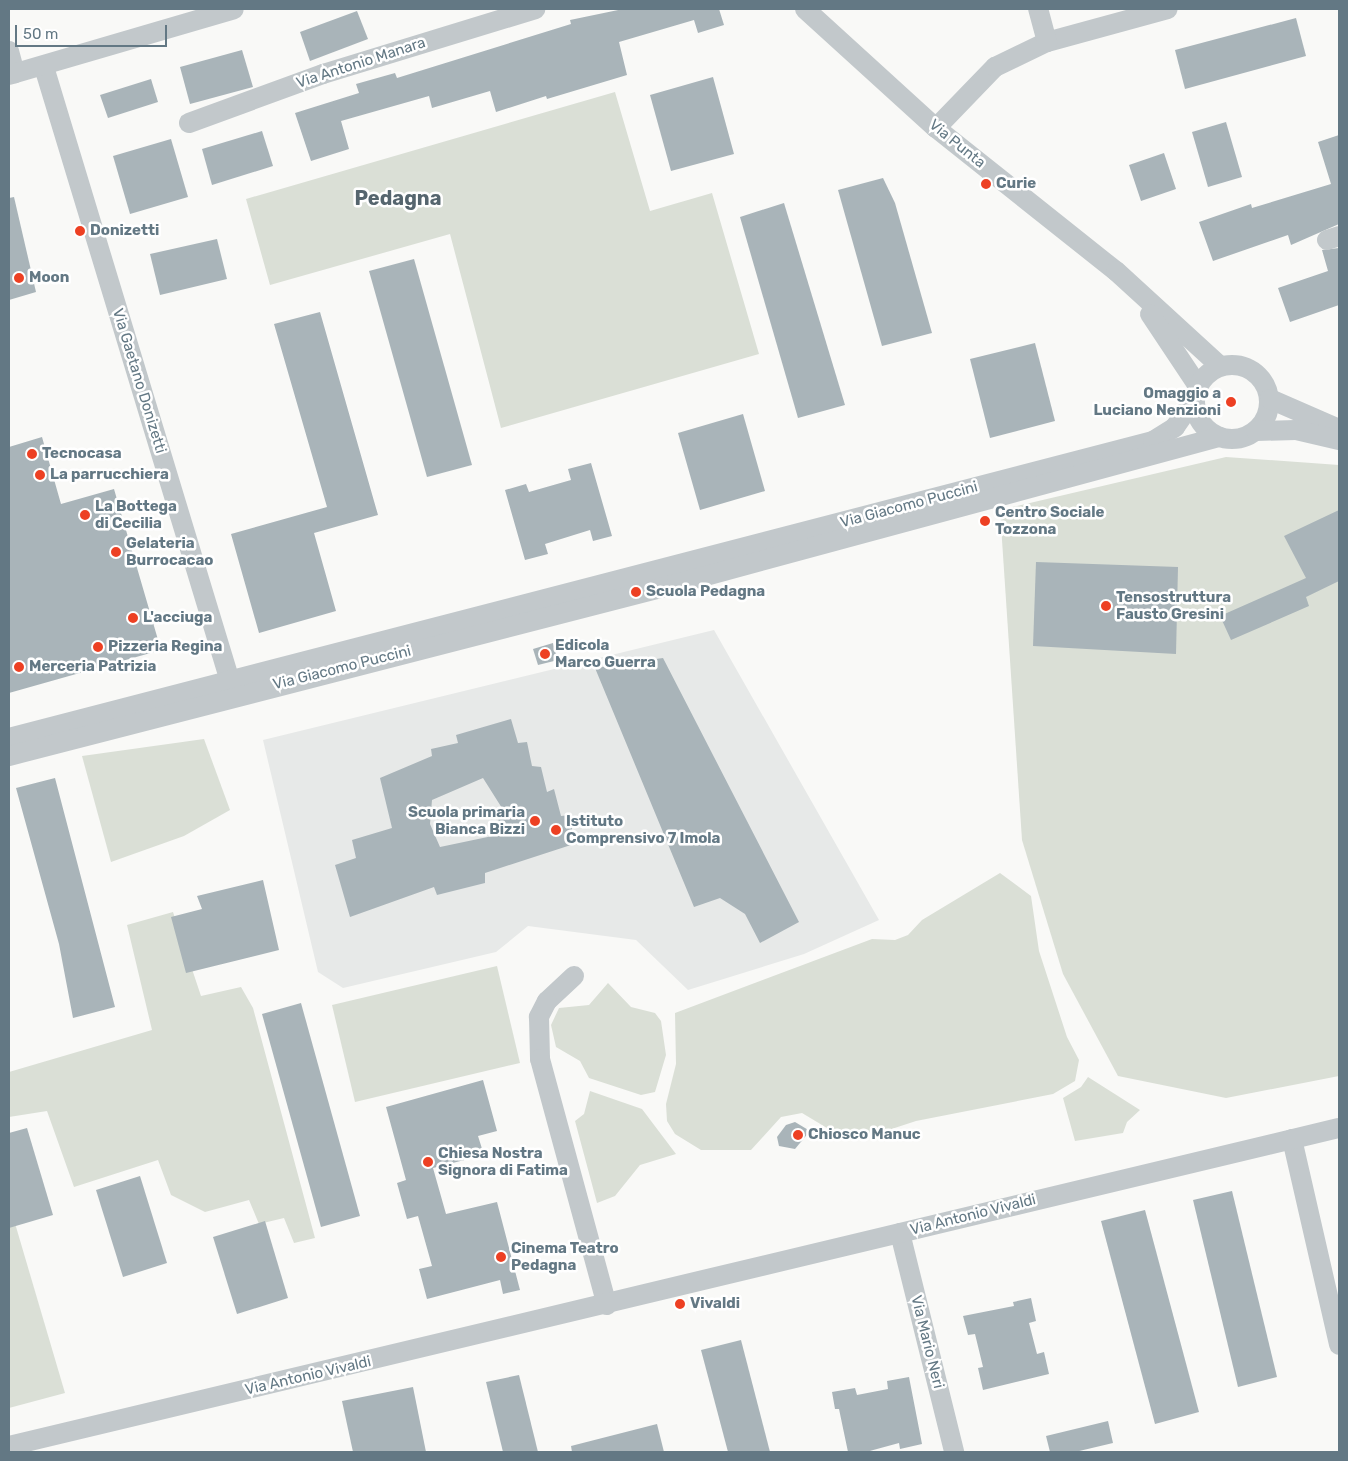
<!DOCTYPE html>
<html>
<head>
<meta charset="utf-8">
<style>
  body { margin:0 }
  #map { position:relative; width:1348px; height:1461px; overflow:hidden; background:#f9f9f7; font-family:Rubik,sans-serif }
  div>[style] { position:absolute }
  .built>* { inset:0; background:#e7e9e8 }
  .green>* { inset:0; background:#dadfd6 }
  .building>* { inset:0; background:#a9b4b9 }
  .minor>* { height:20px; margin:-10px; padding:0 10px; transform-origin:10px; border-radius:10px; background:#c2c8cb }
  .minor>.ring { margin:-10px; padding:0; box-sizing:content-box; background:none; border:20px solid #c2c8cb; border-radius:50% }
  .dots>* { width:14px; height:14px; translate:-50% -50%; box-sizing:border-box; border:2px solid #fff; border-radius:50% }
  span { translate:-50% -50%; white-space:nowrap; text-align:center; line-height:1.15; -webkit-text-stroke:5px #fff; paint-order:stroke }
  .street-label { font-size:15px; color:#637884 }
  .poi-label { font-size:15px; color:#637884; font-weight:700 }
  .left { translate:0 -50%; text-align:left }
  .right { translate:-100% -50%; text-align:right }
  .district-label { font-size:20px; color:#55656e; font-weight:700 }
  .frame { position:absolute; inset:0; border:10px solid #637884; pointer-events:none }
  .scale { position:absolute; left:15px; top:25px; width:152px; height:22px; box-sizing:border-box; border:2px solid #637884; border-top:0; padding-left:6px; font-size:15px; line-height:18px; white-space:nowrap; color:#637884; -webkit-text-stroke:4px #fff; paint-order:stroke }
</style>
</head>
<body>
<div id="map">
  <div class="built">
    <div style="clip-path:polygon(714px 630px,879px 920px,804px 954px,688px 990px,636px 940px,528px 926px,496px 952px,343px 988px,318px 972px,263px 740px)"></div>
  </div>
  <div class="green">
    <div style="clip-path:polygon(615px 92px,650px 211px,712px 193px,759px 354px,501px 428px,450px 234px,270px 285px,246px 199px)"></div>
    <div style="clip-path:polygon(1226px 457px,1339px 465px,1339px 1076px,1226px 1098px,1118px 1076px,1063px 974px,1022px 840px,1000px 510px)"></div>
    <div style="clip-path:polygon(204px 739px,230px 810px,184px 836px,111px 862px,82px 756px)"></div>
    <div style="clip-path:polygon(1000px 873px,1031px 896px,1039px 951px,1067px 1037px,1079px 1060px,1075px 1081px,1053px 1094px,916px 1121px,861px 1139px,832px 1131px,802px 1113px,781px 1117px,751px 1150px,701px 1150px,675px 1134px,667px 1121px,666px 1104px,676px 1064px,675px 1013px,872px 939px,895px 940px,908px 935px,922px 920px)"></div>
    <div style="clip-path:polygon(173px 912px,201px 996px,241px 987px,253px 1008px,315px 1238px,294px 1243px,284px 1218px,259px 1224px,249px 1200px,205px 1212px,171px 1195px,158px 1160px,74px 1187px,47px 1111px,9px 1117px,9px 1072px,152px 1030px,127px 925px)"></div>
    <div style="clip-path:polygon(497px 966px,520px 1063px,355px 1102px,332px 1005px)"></div>
    <div style="clip-path:polygon(608px 983px,631px 1007px,655px 1013px,661px 1021px,666px 1055px,655px 1092px,641px 1095px,589px 1078px,580px 1061px,556px 1047px,551px 1025px,559px 1008px,589px 1005px)"></div>
    <div style="clip-path:polygon(1088px 1077px,1140px 1110px,1127px 1122px,1123px 1133px,1075px 1141px,1063px 1098px,1081px 1087px)"></div>
    <div style="clip-path:polygon(590px 1091px,642px 1109px,676px 1154px,640px 1165px,615px 1196px,597px 1203px,575px 1121px,584px 1114px)"></div>
    <div style="clip-path:polygon(9px 1203px,65px 1393px,9px 1408px)"></div>
  </div>
  <div class="building">
    <div style="clip-path:polygon(623px 9px,719px 9px,724px 25px,698px 33px,694px 20px,619px 42px,627px 75px,547px 99px,546px 96px,496px 112px,490px 91px,432px 108px,429px 96px,341px 121px,349px 149px,311px 161px,295px 113px,359px 93px,356px 84px,395px 73px,397px 78px,571px 24px,570px 20px)"></div>
    <div style="clip-path:polygon(357px 11px,368px 39px,310px 61px,300px 32px)"></div>
    <div style="clip-path:polygon(1296px 18px,1306px 56px,1185px 89px,1175px 50px)"></div>
    <div style="clip-path:polygon(242px 50px,253px 87px,190px 104px,180px 67px)"></div>
    <div style="clip-path:polygon(713px 77px,734px 154px,671px 171px,650px 95px)"></div>
    <div style="clip-path:polygon(151px 79px,158px 102px,108px 118px,100px 95px)"></div>
    <div style="clip-path:polygon(1226px 122px,1242px 177px,1208px 187px,1192px 132px)"></div>
    <div style="clip-path:polygon(262px 131px,273px 166px,212px 185px,202px 149px)"></div>
    <div style="clip-path:polygon(1339px 135px,1339px 224px,1291px 245px,1288px 235px,1213px 261px,1199px 222px,1251px 204px,1252px 208px,1331px 184px,1318px 142px)"></div>
    <div style="clip-path:polygon(171px 139px,188px 197px,130px 214px,113px 156px)"></div>
    <div style="clip-path:polygon(1164px 153px,1176px 189px,1141px 201px,1129px 165px)"></div>
    <div style="clip-path:polygon(883px 178px,895px 203px,932px 333px,882px 346px,838px 190px)"></div>
    <div style="clip-path:polygon(14px 197px,36px 292px,9px 300px,9px 198px)"></div>
    <div style="clip-path:polygon(784px 203px,845px 405px,798px 418px,740px 217px)"></div>
    <div style="clip-path:polygon(217px 239px,227px 279px,160px 295px,150px 254px)"></div>
    <div style="clip-path:polygon(1339px 248px,1339px 305px,1290px 322px,1278px 288px,1328px 271px,1322px 250px)"></div>
    <div style="clip-path:polygon(414px 259px,472px 465px,427px 477px,369px 271px)"></div>
    <div style="clip-path:polygon(320px 312px,378px 515px,314px 533px,336px 611px,259px 633px,231px 534px,327px 507px,274px 324px)"></div>
    <div style="clip-path:polygon(1035px 343px,1055px 421px,990px 438px,970px 359px)"></div>
    <div style="clip-path:polygon(743px 414px,765px 491px,700px 510px,678px 433px)"></div>
    <div style="clip-path:polygon(42px 437px,61px 504px,114px 489px,161px 650px,9px 693px,9px 447px)"></div>
    <div style="clip-path:polygon(591px 463px,612px 536px,593px 541px,590px 530px,545px 544px,548px 554px,525px 560px,505px 490px,526px 484px,529px 492px,571px 480px,568px 469px)"></div>
    <div style="clip-path:polygon(1339px 510px,1339px 581px,1306px 597px,1309px 606px,1231px 640px,1220px 616px,1306px 578px,1284px 536px)"></div>
    <div style="clip-path:polygon(1036px 562px,1178px 567px,1176px 654px,1033px 646px)"></div>
    <div style="clip-path:polygon(553px 643px,558px 660px,538px 665px,533px 649px)"></div>
    <div style="clip-path:polygon(663px 658px,799px 922px,760px 943px,745px 914px,720px 898px,694px 907px,595px 668px)"></div>
    <div style="clip-path:polygon(evenodd,511px 719px,518px 743px,527px 742px,532px 766px,541px 767px,547px 792px,554px 789px,561px 816px,570px 815px,574px 844px,485px 873px,485px 883px,437px 895px,434px 887px,350px 917px,335px 865px,356px 858px,352px 840px,392px 828px,380px 778px,432px 756px,431px 749px,458px 743px,456px 735px,511px 719px,483px 778px,507px 816px,498px 818px,502px 834px,440px 847px,430px 824px,432px 800px,483px 778px)"></div>
    <div style="clip-path:polygon(55px 778px,115px 1007px,73px 1018px,59px 944px,16px 788px)"></div>
    <div style="clip-path:polygon(263px 880px,279px 950px,186px 973px,171px 917px,202px 909px,197px 896px)"></div>
    <div style="clip-path:polygon(301px 1003px,360px 1216px,321px 1227px,262px 1014px)"></div>
    <div style="clip-path:polygon(483px 1080px,497px 1131px,478px 1136px,484px 1155px,433px 1168px,446px 1214px,497px 1202px,520px 1290px,503px 1294px,500px 1280px,427px 1299px,419px 1269px,432px 1266px,418px 1216px,407px 1219px,397px 1183px,406px 1180px,386px 1107px)"></div>
    <div style="clip-path:polygon(795px 1122px,810px 1131px,795px 1149px,779px 1146px,777px 1137px,786px 1125px)"></div>
    <div style="clip-path:polygon(27px 1128px,53px 1215px,9px 1228px,9px 1133px)"></div>
    <div style="clip-path:polygon(140px 1176px,167px 1263px,123px 1277px,96px 1190px)"></div>
    <div style="clip-path:polygon(1232px 1191px,1277px 1377px,1238px 1387px,1193px 1200px)"></div>
    <div style="clip-path:polygon(1145px 1210px,1199px 1412px,1155px 1424px,1101px 1221px)"></div>
    <div style="clip-path:polygon(265px 1221px,288px 1298px,237px 1314px,213px 1237px)"></div>
    <div style="clip-path:polygon(1031px 1298px,1036px 1321px,1029px 1323px,1037px 1354px,1044px 1352px,1049px 1374px,983px 1390px,978px 1368px,983px 1367px,975px 1334px,968px 1335px,963px 1316px,1014px 1306px,1013px 1302px)"></div>
    <div style="clip-path:polygon(741px 1340px,770px 1452px,728px 1452px,701px 1350px)"></div>
    <div style="clip-path:polygon(519px 1375px,538px 1452px,503px 1452px,486px 1382px)"></div>
    <div style="clip-path:polygon(909px 1377px,922px 1444px,900px 1449px,899px 1443px,866px 1452px,848px 1452px,839px 1409px,835px 1409px,832px 1392px,855px 1388px,857px 1395px,888px 1389px,887px 1381px)"></div>
    <div style="clip-path:polygon(413px 1387px,426px 1452px,353px 1452px,342px 1401px)"></div>
    <div style="clip-path:polygon(1108px 1421px,1113px 1443px,1075px 1452px,1050px 1452px,1046px 1436px)"></div>
    <div style="clip-path:polygon(657px 1424px,664px 1452px,572px 1452px,571px 1446px)"></div>
  </div>
  <div class="minor">
    <div style="left:805px;top:9px;width:177px;rotate:42.3deg"></div>
    <div style="left:936px;top:128px;width:230px;rotate:38.5deg"></div>
    <div style="left:1116px;top:271px;width:141px;rotate:42.4deg"></div>
    <div style="left:1047px;top:42px;width:125px;rotate:-15.3deg"></div>
    <div style="left:9px;top:51px;width:23px;rotate:75deg"></div>
    <div style="left:44px;top:67px;width:652px;rotate:73.15deg"></div>
    <div style="left:9px;top:75px;width:234px;rotate:-16.3deg"></div>
    <div style="left:189px;top:123px;width:143px;rotate:-20.1deg"></div>
    <div style="left:323px;top:74px;width:222px;rotate:-17deg"></div>
    <div style="left:936px;top:128px;width:85px;rotate:-46deg"></div>
    <div style="left:995px;top:67px;width:58px;rotate:-25.7deg"></div>
    <div style="left:1047px;top:42px;width:34px;rotate:-105deg"></div>
    <div style="left:1327px;top:240px;width:13px;rotate:-18deg"></div>
    <div style="left:1150px;top:314px;width:87px;rotate:56.3deg"></div>
    <div class="ring" style="left:1195px;top:365px;width:54px;height:54px"></div>
    <div style="left:1270px;top:399px;width:75px;rotate:23.5deg"></div>
    <div style="left:1256px;top:431px;width:40px;rotate:-1.4deg"></div>
    <div style="left:1296px;top:430px;width:44px;rotate:13.1deg"></div>
    <div style="left:9px;top:738px;width:1182px;rotate:-14.55deg"></div>
    <div style="left:1153px;top:441px;width:26px;rotate:-32deg"></div>
    <div style="left:1175px;top:427px;width:35px;rotate:-55deg"></div>
    <div style="left:9px;top:756px;width:689px;rotate:-14.46deg"></div>
    <div style="left:676px;top:584px;width:563px;rotate:-15.15deg"></div>
    <div style="left:574px;top:976px;width:37px;rotate:137deg"></div>
    <div style="left:547px;top:1001px;width:18px;rotate:117deg"></div>
    <div style="left:539px;top:1017px;width:42px;rotate:88.6deg"></div>
    <div style="left:540px;top:1059px;width:255px;rotate:74.8deg"></div>
    <div style="left:1292px;top:1139px;width:211px;rotate:77.1deg"></div>
    <div style="left:900px;top:1233px;width:226px;rotate:76.1deg"></div>
    <div style="left:9px;top:1446px;width:1367px;rotate:-13.45deg"></div>
  </div>
  <div class="dots">
    <div style="left:986px;top:184px;background:#ed4023"></div>
    <div style="left:80px;top:231px;background:#ed4023"></div>
    <div style="left:19px;top:278px;background:#ed4023"></div>
    <div style="left:1231px;top:402px;background:#ed4023"></div>
    <div style="left:32px;top:454px;background:#ed4023"></div>
    <div style="left:40px;top:475px;background:#ed4023"></div>
    <div style="left:85px;top:515px;background:#ed4023"></div>
    <div style="left:985px;top:521px;background:#ed4023"></div>
    <div style="left:116px;top:552px;background:#ed4023"></div>
    <div style="left:636px;top:592px;background:#ed4023"></div>
    <div style="left:1106px;top:606px;background:#ed4023"></div>
    <div style="left:133px;top:618px;background:#ed4023"></div>
    <div style="left:98px;top:647px;background:#ed4023"></div>
    <div style="left:545px;top:654px;background:#ed4023"></div>
    <div style="left:19px;top:667px;background:#ed4023"></div>
    <div style="left:535px;top:821px;background:#ed4023"></div>
    <div style="left:556px;top:830px;background:#ed4023"></div>
    <div style="left:798px;top:1135px;background:#ed4023"></div>
    <div style="left:428px;top:1162px;background:#ed4023"></div>
    <div style="left:501px;top:1257px;background:#ed4023"></div>
    <div style="left:680px;top:1304px;background:#ed4023"></div>
  </div>
  <div class="street-label">
    <span style="left:361px;top:63px;rotate:-18deg">Via Antonio Manara</span>
    <span style="left:957px;top:144px;rotate:39deg">Via Punta</span>
    <span style="left:139px;top:381px;rotate:73deg">Via Gaetano Donizetti</span>
    <span style="left:909px;top:505px;rotate:-15deg">Via Giacomo Puccini</span>
    <span style="left:342px;top:668px;rotate:-14deg">Via Giacomo Puccini</span>
    <span style="left:973px;top:1215px;rotate:-14deg">Via Antonio Vivaldi</span>
    <span style="left:927px;top:1342px;rotate:76deg">Via Mario Neri</span>
    <span style="left:308px;top:1376px;rotate:-13deg">Via Antonio Vivaldi</span>
  </div>
  <div class="poi-label">
    <span class="left" style="left:996px;top:184px">Curie</span>
    <span class="left" style="left:90px;top:231px">Donizetti</span>
    <span class="left" style="left:29px;top:278px">Moon</span>
    <span class="right" style="left:1221px;top:402px">Omaggio a<br>Luciano Nenzioni</span>
    <span class="left" style="left:42px;top:454px">Tecnocasa</span>
    <span class="left" style="left:50px;top:475px">La parrucchiera</span>
    <span class="left" style="left:95px;top:515px">La Bottega<br>di Cecilia</span>
    <span class="left" style="left:995px;top:521px">Centro Sociale<br>Tozzona</span>
    <span class="left" style="left:126px;top:552px">Gelateria<br>Burrocacao</span>
    <span class="left" style="left:646px;top:592px">Scuola Pedagna</span>
    <span class="left" style="left:1116px;top:606px">Tensostruttura<br>Fausto Gresini</span>
    <span class="left" style="left:143px;top:618px">L'acciuga</span>
    <span class="left" style="left:555px;top:654px">Edicola<br>Marco Guerra</span>
    <span class="left" style="left:108px;top:647px">Pizzeria Regina</span>
    <span class="left" style="left:29px;top:667px">Merceria Patrizia</span>
    <span class="right" style="left:525px;top:821px">Scuola primaria<br>Bianca Bizzi</span>
    <span class="left" style="left:566px;top:830px">Istituto<br>Comprensivo 7 Imola</span>
    <span class="left" style="left:808px;top:1135px">Chiosco Manuc</span>
    <span class="left" style="left:438px;top:1162px">Chiesa Nostra<br>Signora di Fatima</span>
    <span class="left" style="left:511px;top:1257px">Cinema Teatro<br>Pedagna</span>
    <span class="left" style="left:690px;top:1304px">Vivaldi</span>
  </div>
  <div class="district-label">
    <span style="left:398px;top:198px">Pedagna</span>
  </div>
  <div class="frame"></div>
  <div class="scale">50 m</div>
</div>
</body>
</html>
